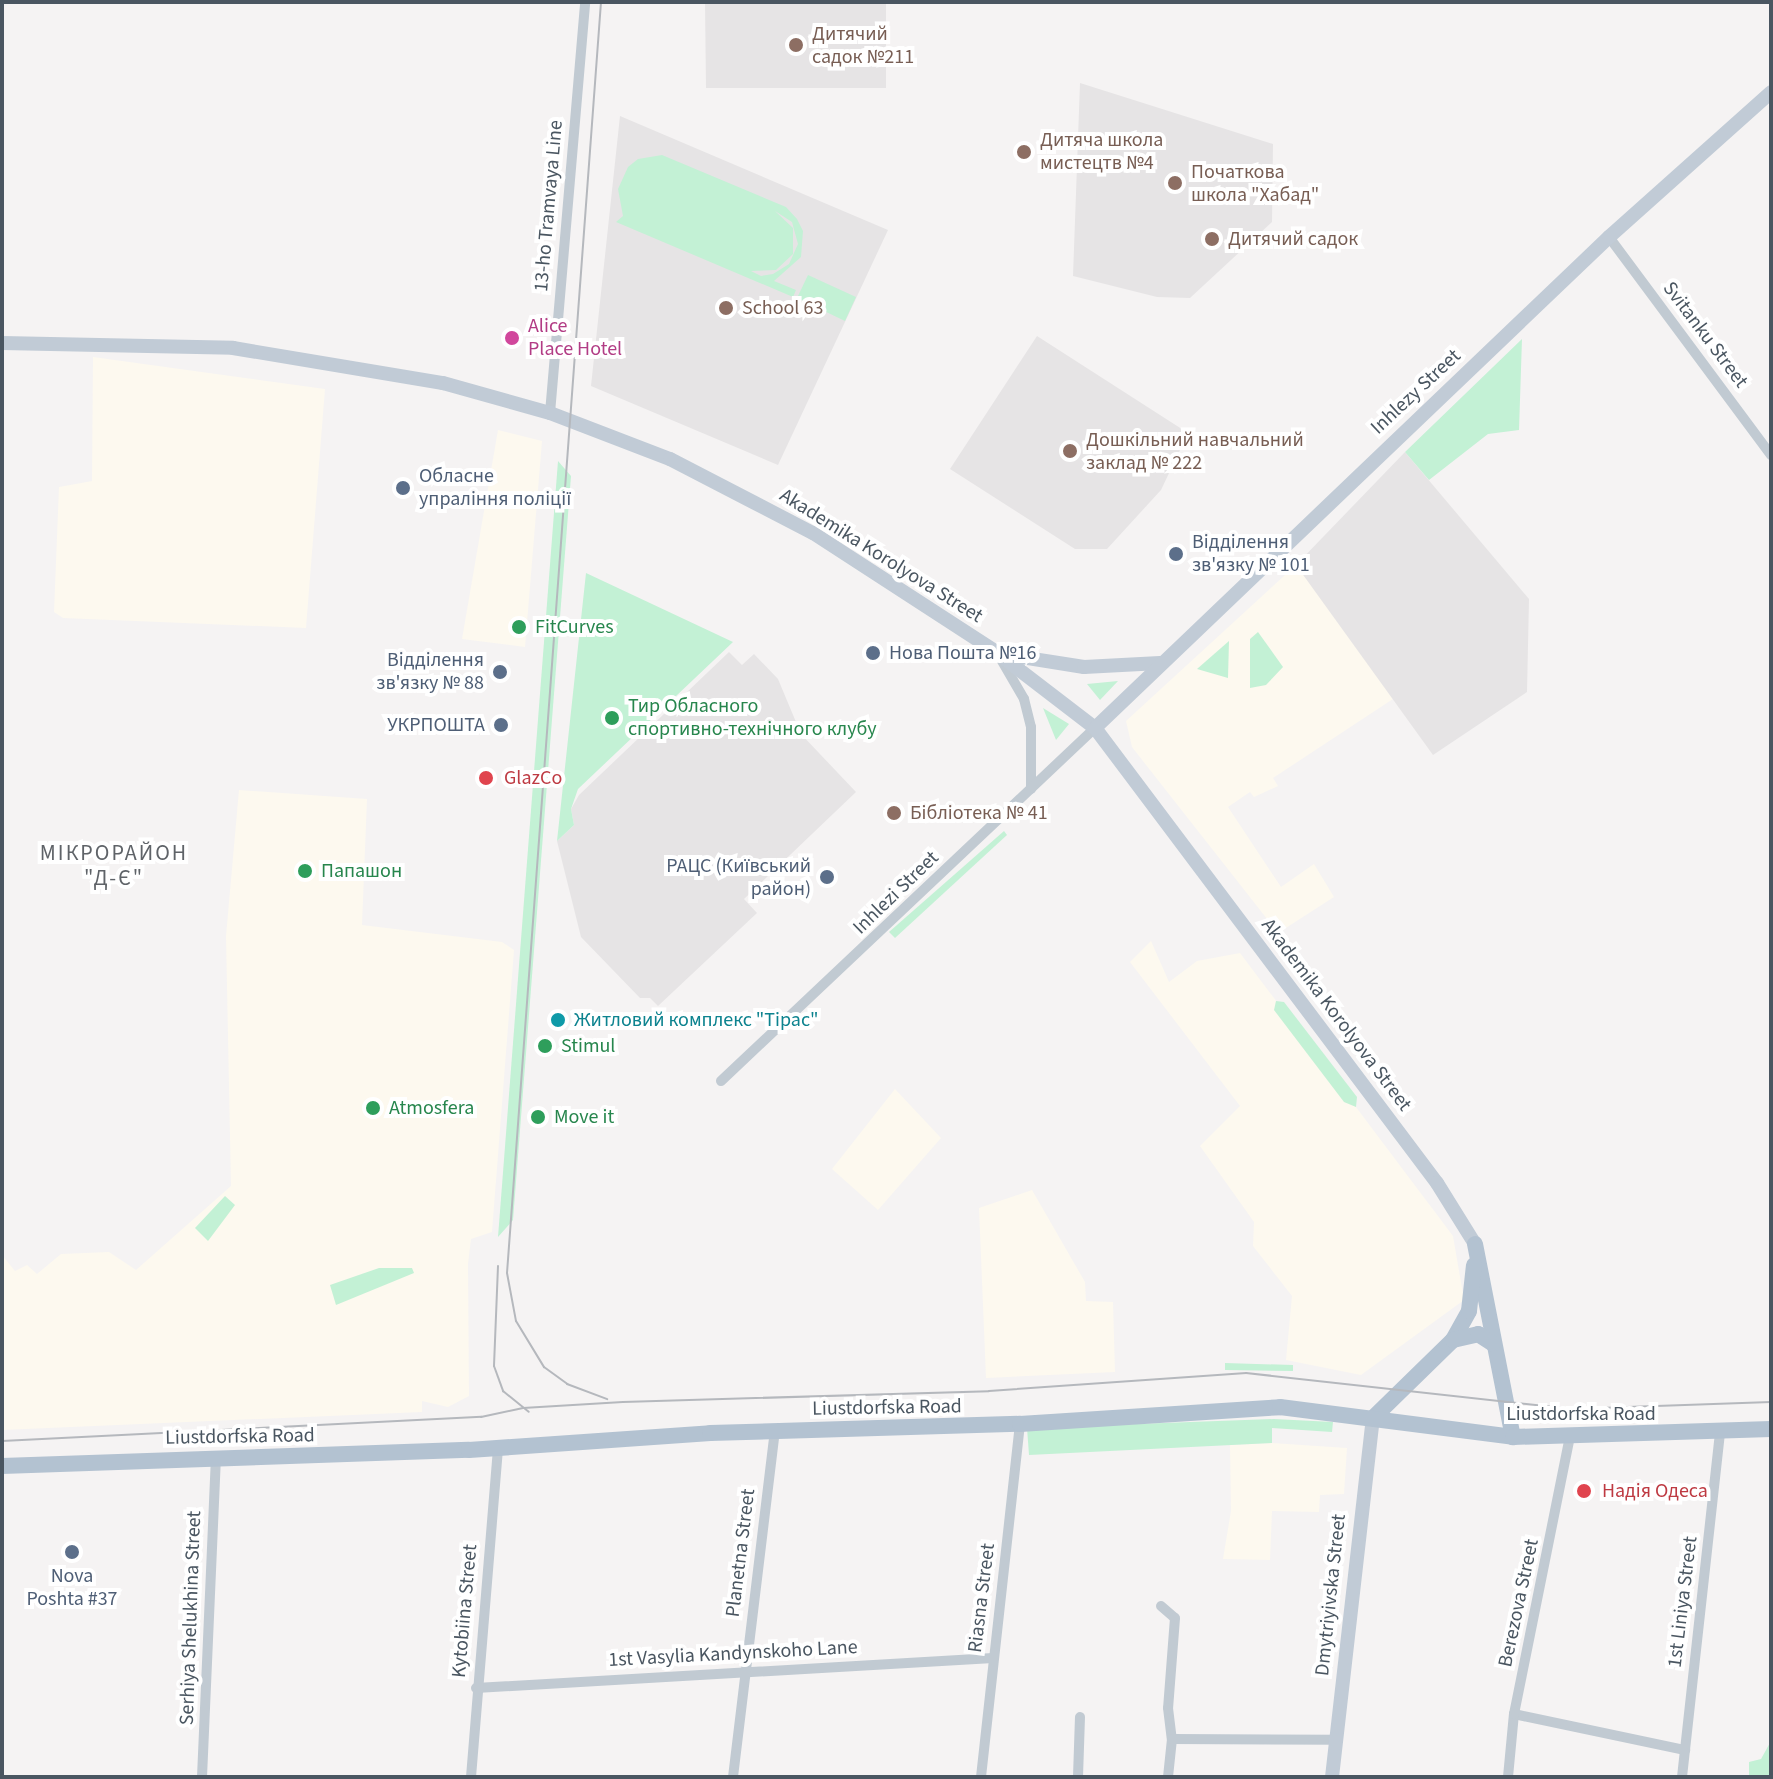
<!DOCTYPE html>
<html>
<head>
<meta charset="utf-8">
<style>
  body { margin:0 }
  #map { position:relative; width:1773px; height:1779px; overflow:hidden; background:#f5f3f3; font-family:"Source Sans 3",sans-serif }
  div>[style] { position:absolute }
  .commercial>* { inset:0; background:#fdf9ef }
  .education>* { inset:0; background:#e6e4e5 }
  .green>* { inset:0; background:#c3f1d5 }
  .minor>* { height:10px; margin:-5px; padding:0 5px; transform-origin:5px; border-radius:5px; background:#c1cad2 }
  .secondary>* { height:14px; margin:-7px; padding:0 7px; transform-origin:7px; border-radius:7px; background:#c1cbd6 }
  .primary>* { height:16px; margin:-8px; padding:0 8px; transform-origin:8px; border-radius:8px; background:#b3c2d1 }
  .tram>* { height:2px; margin:-1px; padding:0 1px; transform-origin:1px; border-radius:1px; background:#b5b8bd }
  .dots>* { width:22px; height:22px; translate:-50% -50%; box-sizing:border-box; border:4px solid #fff; border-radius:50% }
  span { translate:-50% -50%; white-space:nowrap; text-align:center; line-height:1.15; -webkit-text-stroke:8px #fff; paint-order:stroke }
  .education-label { font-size:20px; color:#785e54 }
  .left { translate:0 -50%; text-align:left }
  .street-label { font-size:20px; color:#4a5661 }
  .hotel-label { font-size:20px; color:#b23c85 }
  .service-label { font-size:20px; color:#4e5e75 }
  .right { translate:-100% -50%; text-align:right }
  .leisure-label { font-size:20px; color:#27864d }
  .health-label { font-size:20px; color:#be3a42 }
  .culture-label { font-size:20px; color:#0d838f }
  .neighbourhood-label { font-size:22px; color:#5f6368; letter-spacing:2px }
  .frame { position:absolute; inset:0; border:4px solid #4a5661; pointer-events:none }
</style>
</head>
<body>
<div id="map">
  <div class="commercial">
    <div style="clip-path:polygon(93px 357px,325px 389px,306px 628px,63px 618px,54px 612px,59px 487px,92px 481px)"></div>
    <div style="clip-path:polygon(498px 430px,542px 441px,525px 647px,462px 639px)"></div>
    <div style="clip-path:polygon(1296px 565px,1396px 697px,1273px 778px,1278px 786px,1254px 797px,1250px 792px,1228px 807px,1281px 887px,1314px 864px,1334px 897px,1278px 933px,1132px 747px,1126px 721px)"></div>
    <div style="clip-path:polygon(239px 790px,367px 799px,362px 925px,502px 942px,514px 950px,492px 1232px,471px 1239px,468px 1264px,469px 1396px,448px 1407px,422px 1401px,422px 1412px,2px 1430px,2px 1255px,15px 1271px,27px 1265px,37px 1274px,61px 1254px,109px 1252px,136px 1270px,231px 1186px,226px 936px)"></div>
    <div style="clip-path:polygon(1151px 941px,1169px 982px,1197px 961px,1240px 953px,1453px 1236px,1464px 1300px,1361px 1375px,1286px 1360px,1292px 1296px,1253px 1246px,1254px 1222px,1200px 1146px,1240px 1106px,1130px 962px)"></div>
    <div style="clip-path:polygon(895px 1089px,941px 1138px,878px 1210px,832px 1169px)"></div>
    <div style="clip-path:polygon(1032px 1190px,1085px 1282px,1086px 1301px,1113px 1302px,1115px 1372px,986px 1378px,979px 1208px)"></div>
    <div style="clip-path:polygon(1272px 1443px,1347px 1448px,1344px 1494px,1320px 1495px,1319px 1512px,1272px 1511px,1270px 1560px,1223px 1559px,1231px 1511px,1230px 1445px)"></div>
  </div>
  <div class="education">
    <div style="clip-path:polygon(705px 2px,886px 2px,886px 88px,706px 88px)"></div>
    <div style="clip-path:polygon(1080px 83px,1273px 144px,1272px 222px,1190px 298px,1157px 297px,1073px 276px)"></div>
    <div style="clip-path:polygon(620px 116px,888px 230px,778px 465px,591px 386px)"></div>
    <div style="clip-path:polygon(1037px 336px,1188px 433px,1161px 490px,1107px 549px,1075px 549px,950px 469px)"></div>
    <div style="clip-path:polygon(1405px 452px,1529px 599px,1527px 692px,1433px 755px,1296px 565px)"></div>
    <div style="clip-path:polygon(729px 652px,742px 665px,754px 654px,778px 679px,801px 734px,856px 792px,744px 899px,757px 913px,658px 1006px,650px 998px,640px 998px,581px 937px,557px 841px,574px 825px,571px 809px,579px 795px)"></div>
  </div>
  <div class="green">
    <div style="clip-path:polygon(evenodd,662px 155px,786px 207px,797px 219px,803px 231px,801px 257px,774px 281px,796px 290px,793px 297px,616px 222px,623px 216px,618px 189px,628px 167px,638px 159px,662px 155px,775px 211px,792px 222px,798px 244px,789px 264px,773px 274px,761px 276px,751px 271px,776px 270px,793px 254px,793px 228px,775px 211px)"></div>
    <div style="clip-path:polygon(808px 275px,856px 297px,845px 321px,797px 298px)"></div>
    <div style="clip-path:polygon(1522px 339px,1519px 430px,1488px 434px,1429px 480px,1405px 452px)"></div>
    <div style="clip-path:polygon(558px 461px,571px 476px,513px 1220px,498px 1237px)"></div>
    <div style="clip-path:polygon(586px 573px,733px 642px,578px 789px,571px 809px,574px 825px,557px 841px)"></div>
    <div style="clip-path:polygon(1258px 632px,1283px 667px,1266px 685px,1250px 688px,1250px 639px)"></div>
    <div style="clip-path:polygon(1229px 641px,1228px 678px,1197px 669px)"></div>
    <div style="clip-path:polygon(1118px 681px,1100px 700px,1087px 684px)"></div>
    <div style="clip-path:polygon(1043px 708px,1069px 724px,1056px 740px)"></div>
    <div style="clip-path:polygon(1004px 831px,1007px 835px,895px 938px,889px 932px)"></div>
    <div style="clip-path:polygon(1276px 1001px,1284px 1002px,1357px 1097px,1356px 1107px,1344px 1102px,1274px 1010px)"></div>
    <div style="clip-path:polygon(225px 1196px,235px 1205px,208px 1241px,195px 1228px)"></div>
    <div style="clip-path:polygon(379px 1268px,412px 1268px,414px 1273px,336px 1305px,330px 1285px)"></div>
    <div style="clip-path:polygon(1225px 1363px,1293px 1365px,1293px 1371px,1225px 1370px)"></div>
    <div style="clip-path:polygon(1274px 1419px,1333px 1422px,1332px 1432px,1272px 1428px,1272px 1443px,1029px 1455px,1027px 1428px)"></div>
    <div style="clip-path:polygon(1771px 1741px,1771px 1777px,1749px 1777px,1749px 1762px,1761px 1759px)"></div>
  </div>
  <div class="minor">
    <div style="left:1609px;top:237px;width:272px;rotate:53.4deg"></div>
    <div style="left:550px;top:413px;width:412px;rotate:-85.1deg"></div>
    <div style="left:1002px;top:661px;width:44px;rotate:59.9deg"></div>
    <div style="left:1024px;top:699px;width:29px;rotate:76deg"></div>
    <div style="left:1031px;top:727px;width:62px;rotate:90deg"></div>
    <div style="left:721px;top:1081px;width:514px;rotate:-43.35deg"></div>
    <div style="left:1161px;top:1606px;width:18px;rotate:41deg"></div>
    <div style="left:1175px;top:1618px;width:90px;rotate:94.4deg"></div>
    <div style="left:1168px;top:1708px;width:31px;rotate:83deg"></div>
    <div style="left:476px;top:1688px;width:518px;rotate:-3.32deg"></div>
    <div style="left:1514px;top:1714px;width:175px;rotate:11.9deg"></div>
    <div style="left:202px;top:1777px;width:317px;rotate:-87.5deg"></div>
    <div style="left:471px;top:1777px;width:329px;rotate:-85.3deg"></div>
    <div style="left:733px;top:1777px;width:350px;rotate:-83.1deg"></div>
    <div style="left:981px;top:1777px;width:355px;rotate:-83.7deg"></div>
    <div style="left:1078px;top:1777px;width:60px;rotate:-88.1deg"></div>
    <div style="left:1168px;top:1777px;width:38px;rotate:-84deg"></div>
    <div style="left:1172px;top:1739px;width:164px;rotate:0.3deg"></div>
    <div style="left:1508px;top:1777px;width:63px;rotate:-84.6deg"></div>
    <div style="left:1514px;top:1714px;width:283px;rotate:-78.6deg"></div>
    <div style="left:1682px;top:1777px;width:348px;rotate:-83.7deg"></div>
  </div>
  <div class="secondary">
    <div style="left:2px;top:343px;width:231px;rotate:1.2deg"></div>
    <div style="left:233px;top:348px;width:213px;rotate:9.5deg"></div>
    <div style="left:443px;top:383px;width:111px;rotate:15.7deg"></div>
    <div style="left:550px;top:413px;width:129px;rotate:21deg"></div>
    <div style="left:670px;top:459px;width:161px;rotate:27.4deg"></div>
    <div style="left:813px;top:533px;width:218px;rotate:33deg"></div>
    <div style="left:996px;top:652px;width:125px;rotate:37.5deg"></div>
    <div style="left:1095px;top:728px;width:569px;rotate:53.07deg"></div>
    <div style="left:1437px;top:1183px;width:72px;rotate:58.1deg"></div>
    <div style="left:1002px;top:654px;width:83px;rotate:9deg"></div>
    <div style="left:1084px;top:667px;width:76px;rotate:-3deg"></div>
    <div style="left:1095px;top:728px;width:711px;rotate:-43.69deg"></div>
    <div style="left:1609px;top:237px;width:217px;rotate:-41.8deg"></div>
    <div style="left:1332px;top:1777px;width:361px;rotate:-83.5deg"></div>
  </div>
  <div class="primary">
    <div style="left:1475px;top:1244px;width:197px;rotate:78.9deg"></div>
    <div style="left:1453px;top:1340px;width:33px;rotate:-61deg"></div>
    <div style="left:1469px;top:1311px;width:46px;rotate:-83.8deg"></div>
    <div style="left:1373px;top:1418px;width:112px;rotate:-44.3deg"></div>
    <div style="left:1453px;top:1340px;width:26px;rotate:-13deg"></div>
    <div style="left:1478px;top:1334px;width:17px;rotate:33deg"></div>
    <div style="left:2px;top:1466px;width:467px;rotate:-2deg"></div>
    <div style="left:469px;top:1450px;width:242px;rotate:-4deg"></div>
    <div style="left:710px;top:1433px;width:310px;rotate:-1.7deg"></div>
    <div style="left:1020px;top:1424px;width:261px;rotate:-3.7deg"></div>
    <div style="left:1280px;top:1407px;width:235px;rotate:7.3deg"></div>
    <div style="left:1513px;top:1437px;width:258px;rotate:-1.8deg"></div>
  </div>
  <div class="tram">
    <div style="left:601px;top:2px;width:1274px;rotate:94.23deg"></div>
    <div style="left:507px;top:1273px;width:49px;rotate:79.4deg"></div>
    <div style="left:516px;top:1321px;width:54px;rotate:58.7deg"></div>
    <div style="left:544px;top:1367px;width:29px;rotate:36deg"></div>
    <div style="left:567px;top:1384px;width:43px;rotate:20.6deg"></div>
    <div style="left:498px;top:1266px;width:100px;rotate:92.3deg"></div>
    <div style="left:494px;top:1366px;width:27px;rotate:70deg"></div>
    <div style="left:503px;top:1391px;width:33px;rotate:39deg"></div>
    <div style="left:2px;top:1441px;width:480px;rotate:-2.9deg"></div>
    <div style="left:481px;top:1417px;width:43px;rotate:-12.1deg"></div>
    <div style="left:523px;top:1408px;width:100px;rotate:-3.4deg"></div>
    <div style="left:623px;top:1402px;width:366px;rotate:-1.7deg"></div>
    <div style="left:989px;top:1391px;width:258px;rotate:-4deg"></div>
    <div style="left:1246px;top:1373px;width:326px;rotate:6.3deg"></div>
    <div style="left:1570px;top:1409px;width:201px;rotate:-2deg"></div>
  </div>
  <div class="dots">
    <div style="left:796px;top:45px;background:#8d6e63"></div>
    <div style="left:1024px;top:152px;background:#8d6e63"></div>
    <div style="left:1175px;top:183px;background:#8d6e63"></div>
    <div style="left:1212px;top:239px;background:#8d6e63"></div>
    <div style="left:726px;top:308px;background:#8d6e63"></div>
    <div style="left:512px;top:338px;background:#d1479c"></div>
    <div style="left:1070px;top:451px;background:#8d6e63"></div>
    <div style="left:403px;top:488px;background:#5c6f8a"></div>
    <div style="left:1176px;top:554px;background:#5c6f8a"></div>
    <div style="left:519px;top:627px;background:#2e9e5b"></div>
    <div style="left:873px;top:653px;background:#5c6f8a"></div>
    <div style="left:500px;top:672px;background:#5c6f8a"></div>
    <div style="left:612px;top:718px;background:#2e9e5b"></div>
    <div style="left:501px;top:725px;background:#5c6f8a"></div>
    <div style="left:486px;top:778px;background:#e0444e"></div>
    <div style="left:894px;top:813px;background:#8d6e63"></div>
    <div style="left:305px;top:871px;background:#2e9e5b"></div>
    <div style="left:827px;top:877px;background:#5c6f8a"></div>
    <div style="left:558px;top:1020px;background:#0f9aa8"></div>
    <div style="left:545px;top:1046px;background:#2e9e5b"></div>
    <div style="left:373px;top:1108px;background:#2e9e5b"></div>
    <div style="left:538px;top:1117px;background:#2e9e5b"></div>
    <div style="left:1584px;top:1491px;background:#e0444e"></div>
    <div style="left:72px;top:1552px;background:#5c6f8a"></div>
  </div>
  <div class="education-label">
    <span class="left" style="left:812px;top:46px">Дитячий<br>садок №211</span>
    <span class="left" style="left:1040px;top:152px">Дитяча школа<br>мистецтв №4</span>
    <span class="left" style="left:1191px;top:184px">Початкова<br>школа "Хабад"</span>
    <span class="left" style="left:1228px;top:239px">Дитячий садок</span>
    <span class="left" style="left:742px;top:308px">School 63</span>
    <span class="left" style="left:1086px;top:452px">Дошкільний навчальний<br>заклад № 222</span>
    <span class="left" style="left:910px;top:813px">Бібліотека № 41</span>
  </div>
  <div class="street-label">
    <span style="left:549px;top:206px;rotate:-85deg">13-ho Tramvaya Line</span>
    <span style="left:1705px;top:335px;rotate:53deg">Svitanku Street</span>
    <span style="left:1416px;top:392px;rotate:-43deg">Inhlezy Street</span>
    <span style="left:881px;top:556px;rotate:32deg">Akademika Korolyova Street</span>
    <span style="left:896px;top:893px;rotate:-44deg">Inhlezi Street</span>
    <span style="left:1336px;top:1015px;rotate:53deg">Akademika Korolyova Street</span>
    <span style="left:887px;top:1408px;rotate:-1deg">Liustdorfska Road</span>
    <span style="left:1581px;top:1414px">Liustdorfska Road</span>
    <span style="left:240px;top:1437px;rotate:-1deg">Liustdorfska Road</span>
    <span style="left:741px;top:1553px;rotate:-83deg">Planetna Street</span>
    <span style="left:1331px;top:1595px;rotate:-84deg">Dmytriyivska Street</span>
    <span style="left:982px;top:1598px;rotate:-83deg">Riasna Street</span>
    <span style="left:1683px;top:1602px;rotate:-83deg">1st Liniya Street</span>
    <span style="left:1519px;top:1603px;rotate:-78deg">Berezova Street</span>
    <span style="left:465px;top:1611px;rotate:-85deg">Kytobiina Street</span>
    <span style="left:191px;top:1618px;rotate:-88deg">Serhiya Shelukhina Street</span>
    <span style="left:733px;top:1654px;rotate:-3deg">1st Vasylia Kandynskoho Lane</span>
  </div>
  <div class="hotel-label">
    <span class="left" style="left:528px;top:338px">Alice<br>Place Hotel</span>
  </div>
  <div class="service-label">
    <span class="left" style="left:419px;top:488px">Обласне<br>упраління поліції</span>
    <span class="left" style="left:1192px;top:554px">Відділення<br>зв'язку № 101</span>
    <span class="left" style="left:889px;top:653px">Нова Пошта №16</span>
    <span class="right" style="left:484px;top:672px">Відділення<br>зв'язку № 88</span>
    <span class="right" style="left:485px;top:725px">УКРПОШТА</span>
    <span class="right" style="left:811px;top:878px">РАЦС (Київський<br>район)</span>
    <span style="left:72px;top:1588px">Nova<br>Poshta #37</span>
  </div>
  <div class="leisure-label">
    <span class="left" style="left:535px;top:627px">FitCurves</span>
    <span class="left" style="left:628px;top:718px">Тир Обласного<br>спортивно-технічного клубу</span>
    <span class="left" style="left:321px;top:871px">Папашон</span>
    <span class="left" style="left:561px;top:1046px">Stimul</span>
    <span class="left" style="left:389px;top:1108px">Atmosfera</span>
    <span class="left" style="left:554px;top:1117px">Move it</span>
  </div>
  <div class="health-label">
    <span class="left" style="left:504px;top:778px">GlazCo</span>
    <span class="left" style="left:1602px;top:1491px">Надія Одеса</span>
  </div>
  <div class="culture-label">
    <span class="left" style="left:574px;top:1020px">Житловий комплекс "Тірас"</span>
  </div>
  <div class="neighbourhood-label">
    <span style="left:114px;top:866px">МІКРОРАЙОН<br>"Д-Є"</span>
  </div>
  <div class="frame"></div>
</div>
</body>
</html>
